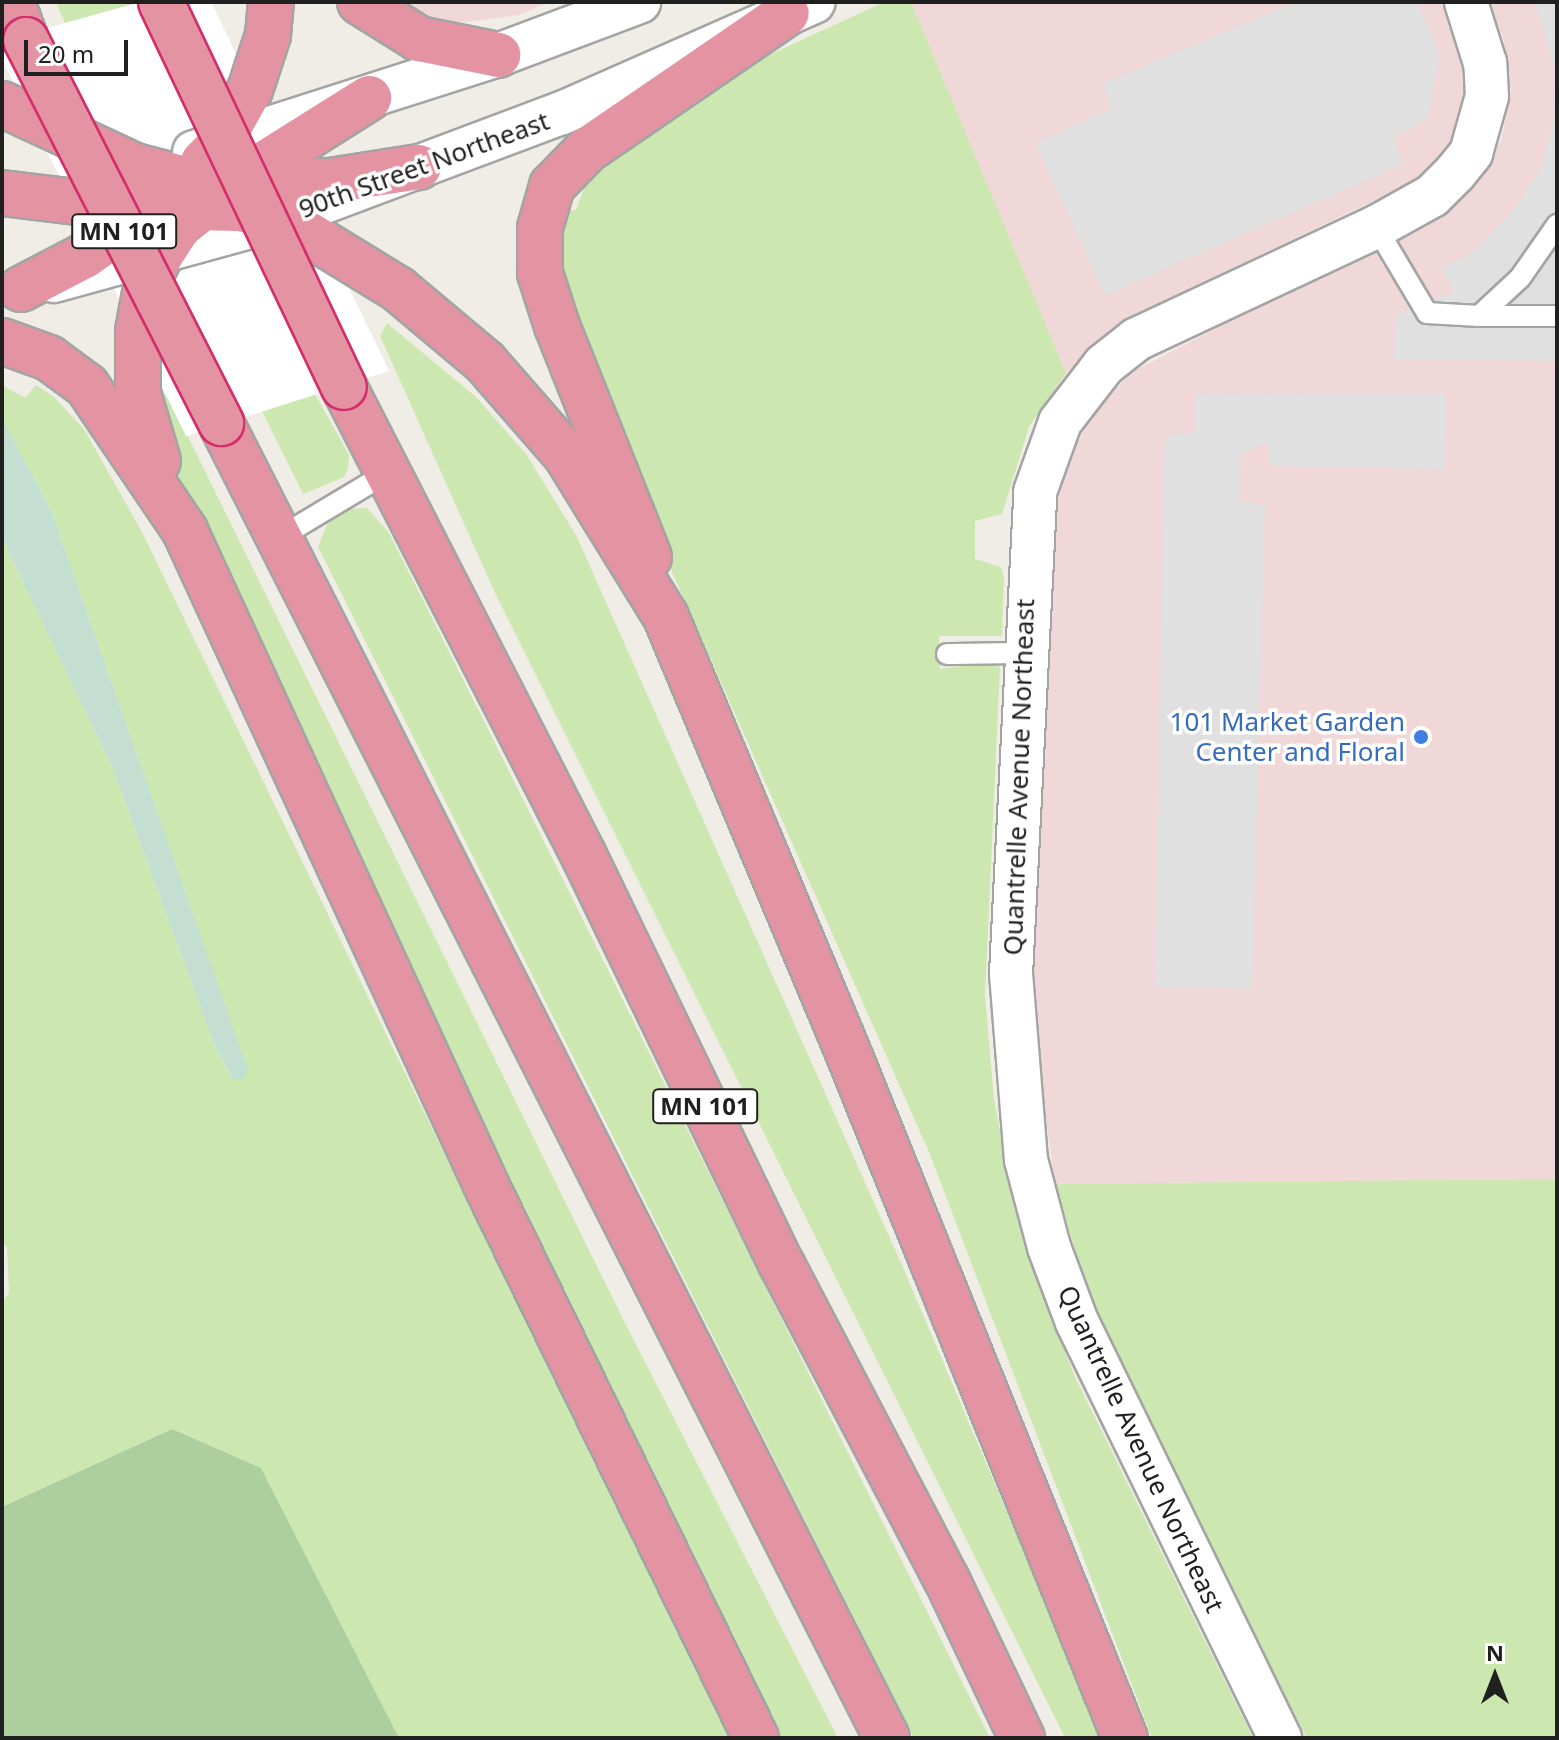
<!DOCTYPE html>
<html>
<head>
<meta charset="utf-8">
<style>
  body { margin:0 }
  #map { position:relative; width:1559px; height:1740px; overflow:hidden; background:#f0ede7; font-family:"Noto Sans",sans-serif }
  div>[style] { position:absolute }
  .commercial>* { inset:0; background:#f0d8d8 }
  .grass>* { inset:0; background:#cce8b0 }
  .forest>* { inset:0; background:#adce9e }
  .wetland>* { inset:0; background:#c5ded2 }
  .parking>* { inset:0; background:#e0e0e0 }
  .pier>* { inset:0; background:#fff }
  .roads { filter:drop-shadow(2px 0 #a4a4a4) drop-shadow(-2px 0 #a4a4a4) drop-shadow(0 2px #a4a4a4) drop-shadow(0 -2px #a4a4a4) }
  .lane>* { height:20px; margin:-10px; padding:0 10px; transform-origin:10px; border-radius:10px; background:#fff }
  .street>* { height:42px; margin:-21px; padding:0 21px; transform-origin:21px; border-radius:21px; background:#fff }
  .highway>* { height:44px; margin:-22px; padding:0 22px; transform-origin:22px; border-radius:22px; background:#e493a3 }
  .bridges { filter:drop-shadow(2px 0 #d42e6a) drop-shadow(-2px 0 #d42e6a) drop-shadow(0 2px #d42e6a) drop-shadow(0 -2px #d42e6a) }
  .highway-bridge>* { height:44px; margin:-22px; padding:0 22px; transform-origin:22px; border-radius:22px; background:#e493a3 }
  .dots>* { width:22px; height:22px; translate:-50% -50%; box-sizing:border-box; border:4px solid #fff; border-radius:50% }
  span { translate:-50% -50%; white-space:nowrap; text-align:center; line-height:1.15; -webkit-text-stroke:7px #fff; paint-order:stroke }
  .shield-label span { padding:2px 6px; background:#fff; border:2px solid; border-radius:6px; -webkit-text-stroke-width:0 }
  .shield-label { font-size:24px; color:#202020; font-weight:700 }
  .street-label { font-size:26px; color:#202020 }
  .shop-label { font-size:26px; color:#366cbe }
  .right { translate:-100% -50%; text-align:right }
  .frame { position:absolute; inset:0; border:4px solid #202020; pointer-events:none }
  .north { position:absolute; left:1455px; top:1636px; width:80px; height:80px; -webkit-text-stroke:6px #fff; paint-order:stroke; rotate:0deg; font-size:22px; font-weight:700; line-height:32px; text-align:center; color:#202020 }
  .north::after { content:''; display:block; margin:auto; width:28px; height:36px; background:#202020; clip-path:polygon(50% 0,100% 100%,50% 72%,0 100%) }
  .scale { position:absolute; left:24px; top:40px; width:104px; height:36px; box-sizing:border-box; border:4px solid #202020; border-top:0; padding-left:10px; font-size:24px; line-height:28px; white-space:nowrap; color:#202020; -webkit-text-stroke:6px #fff; paint-order:stroke }
</style>
</head>
<body>
<div id="map">
  <div class="commercial">
    <div style="clip-path:polygon(385px 2px,550px 2px,519px 15px,458px 23px,425px 21px)"></div>
    <div style="clip-path:polygon(911px 2px,1442px 2px,1458px 36px,1468px 82px,1461px 129px,1444px 157px,1413px 182px,1144px 310px,1109px 332px,1066px 373px)"></div>
    <div style="clip-path:polygon(1488px 2px,1557px 2px,1557px 1179px,1055px 1184px,1031px 1008px,1049px 572px,1055px 509px,1072px 452px,1097px 407px,1134px 371px,1447px 209px,1479px 179px,1501px 141px,1511px 90px,1503px 38px)"></div>
  </div>
  <div class="grass">
    <div style="clip-path:polygon(56px 2px,140px 2px,65px 23px)"></div>
    <div style="clip-path:polygon(884px 2px,911px 2px,1066px 373px,1029px 427px,1002px 514px,975px 521px,975px 559px,1001px 567px,1004px 578px,1002px 636px,939px 636px,940px 669px,993px 661px,1000px 667px,985px 996px,994px 1099px,1008px 1175px,1038px 1282px,1076px 1379px,1253px 1738px,1152px 1738px,929px 1152px,650px 522px,557px 289px,564px 212px,576px 210px,589px 174px,756px 61px)"></div>
    <div style="clip-path:polygon(387px 323px,476px 397px,526px 454px,576px 535px,901px 1263px,1103px 1738px,1065px 1738px,496px 595px,380px 336px)"></div>
    <div style="clip-path:polygon(2px 385px,25px 398px,36px 385px,54px 397px,84px 429px,142px 532px,602px 1478px,740px 1738px,399px 1738px,261px 1468px,172px 1429px,2px 1507px,2px 1302px,9px 1293px,7px 1247px,2px 1242px,2px 538px,113px 769px,214px 1044px,232px 1079px,193px 914px,51px 510px,2px 419px)"></div>
    <div style="clip-path:polygon(167px 394px,624px 1321px,838px 1738px,773px 1738px,179px 489px,161px 440px,155px 398px)"></div>
    <div style="clip-path:polygon(315px 394px,349px 455px,348px 468px,344px 477px,303px 494px,262px 411px)"></div>
    <div style="clip-path:polygon(367px 508px,389px 533px,486px 725px,990px 1738px,914px 1738px,318px 547px,328px 523px,348px 509px)"></div>
    <div style="clip-path:polygon(1557px 1179px,1557px 1738px,1307px 1738px,1133px 1394px,1084px 1279px,1055px 1184px)"></div>
  </div>
  <div class="forest">
    <div style="clip-path:polygon(172px 1429px,261px 1468px,399px 1738px,2px 1738px,2px 1507px)"></div>
  </div>
  <div class="wetland">
    <div style="clip-path:polygon(2px 419px,51px 510px,248px 1070px,243px 1080px,233px 1080px,214px 1044px,113px 769px,2px 538px)"></div>
  </div>
  <div class="parking">
    <div style="clip-path:polygon(1295px 2px,1416px 2px,1440px 54px,1427px 120px,1393px 138px,1404px 164px,1105px 295px,1035px 143px,1111px 109px,1104px 83px)"></div>
    <div style="clip-path:polygon(1536px 2px,1557px 2px,1557px 361px,1394px 359px,1396px 315px,1454px 292px,1442px 268px,1474px 251px,1512px 212px,1542px 166px,1553px 121px,1555px 70px)"></div>
    <div style="clip-path:polygon(1446px 393px,1444px 469px,1271px 466px,1268px 443px,1242px 452px,1239px 500px,1265px 505px,1252px 989px,1155px 987px,1165px 436px,1195px 432px,1195px 394px)"></div>
  </div>
  <div class="pier">
    <div style="clip-path:polygon(140px 2px,211px 2px,389px 371px,186px 436px,2px 59px,2px 41px)"></div>
  </div>
  <div class="roads">
    <div class="lane">
      <div style="left:1376px;top:227px;width:100px;rotate:59.3deg"></div>
      <div style="left:1427px;top:313px;width:52px;rotate:3.3deg"></div>
      <div style="left:1479px;top:316px;width:56px;rotate:-42.8deg"></div>
      <div style="left:1520px;top:278px;width:65px;rotate:-55.1deg"></div>
      <div style="left:1479px;top:316px;width:78px"></div>
      <div style="left:280px;top:537px;width:125px;rotate:-30.9deg"></div>
      <div style="left:947px;top:654px;width:76px;rotate:-0.8deg"></div>
    </div>
    <div class="street">
      <div style="left:194px;top:152px;width:319px;rotate:-17.7deg"></div>
      <div style="left:498px;top:55px;width:151px;rotate:-20.6deg"></div>
      <div style="left:54px;top:281px;width:237px;rotate:-15.4deg"></div>
      <div style="left:282px;top:218px;width:299px;rotate:-20.6deg"></div>
      <div style="left:562px;top:113px;width:275px;rotate:-23.8deg"></div>
      <div style="left:1280px;top:1738px;width:463px;rotate:-116deg"></div>
      <div style="left:1077px;top:1322px;width:80px;rotate:-110.5deg"></div>
      <div style="left:1049px;top:1247px;width:90px;rotate:-104.8deg"></div>
      <div style="left:1026px;top:1160px;width:187px;rotate:-94.6deg"></div>
      <div style="left:1011px;top:974px;width:483px;rotate:-87.1deg"></div>
      <div style="left:1035px;top:492px;width:74px;rotate:-70.3deg"></div>
      <div style="left:1060px;top:422px;width:72px;rotate:-52.3deg"></div>
      <div style="left:1104px;top:365px;width:42px;rotate:-38.2deg"></div>
      <div style="left:1137px;top:339px;width:264px;rotate:-25.1deg"></div>
      <div style="left:1376px;top:227px;width:64px;rotate:-29deg"></div>
      <div style="left:1432px;top:196px;width:33px;rotate:-45deg"></div>
      <div style="left:1455px;top:173px;width:26px;rotate:-51deg"></div>
      <div style="left:1471px;top:153px;width:59px;rotate:-74.3deg"></div>
      <div style="left:1487px;top:96px;width:33px;rotate:-93deg"></div>
      <div style="left:1485px;top:63px;width:64px;rotate:-107.3deg"></div>
    </div>
    <div class="highway">
      <div style="left:12px;top:2px;width:40px;rotate:69.8deg"></div>
      <div style="left:360px;top:2px;width:70px;rotate:32.1deg"></div>
      <div style="left:419px;top:39px;width:81px;rotate:11.4deg"></div>
      <div style="left:2px;top:104px;width:147px;rotate:25deg"></div>
      <div style="left:135px;top:166px;width:52px;rotate:14.6deg"></div>
      <div style="left:185px;top:179px;width:145px;rotate:0.8deg"></div>
      <div style="left:330px;top:181px;width:90px;rotate:-8.9deg"></div>
      <div style="left:203px;top:162px;width:21px;rotate:-45deg"></div>
      <div style="left:218px;top:147px;width:65px;rotate:-60.7deg"></div>
      <div style="left:250px;top:90px;width:58px;rotate:-71.9deg"></div>
      <div style="left:268px;top:35px;width:33px;rotate:-85deg"></div>
      <div style="left:2px;top:193px;width:108px;rotate:6.9deg"></div>
      <div style="left:109px;top:206px;width:130px;rotate:1.3deg"></div>
      <div style="left:239px;top:209px;width:44px;rotate:11.8deg"></div>
      <div style="left:282px;top:218px;width:136px;rotate:31.5deg"></div>
      <div style="left:398px;top:289px;width:114px;rotate:40deg"></div>
      <div style="left:485px;top:362px;width:123px;rotate:48.9deg"></div>
      <div style="left:566px;top:455px;width:190px;rotate:58.3deg"></div>
      <div style="left:666px;top:617px;width:482px;rotate:67.3deg"></div>
      <div style="left:852px;top:1062px;width:729px;rotate:68.01deg"></div>
      <div style="left:21px;top:289px;width:73px;rotate:-27.6deg"></div>
      <div style="left:86px;top:255px;width:81px;rotate:-35.5deg"></div>
      <div style="left:2px;top:341px;width:50px;rotate:19.9deg"></div>
      <div style="left:49px;top:358px;width:47px;rotate:36.4deg"></div>
      <div style="left:87px;top:386px;width:175px;rotate:55.9deg"></div>
      <div style="left:185px;top:531px;width:724px;rotate:65.27deg"></div>
      <div style="left:488px;top:1189px;width:611px;rotate:63.98deg"></div>
      <div style="left:344px;top:387px;width:527px;rotate:62.9deg"></div>
      <div style="left:584px;top:856px;width:452px;rotate:64.2deg"></div>
      <div style="left:781px;top:1263px;width:358px;rotate:62.4deg"></div>
      <div style="left:947px;top:1580px;width:175px;rotate:64.6deg"></div>
      <div style="left:221px;top:423px;width:1474px;rotate:63.14deg"></div>
      <div style="left:158px;top:461px;width:71px;rotate:-106.4deg"></div>
      <div style="left:138px;top:393px;width:62px;rotate:-90deg"></div>
      <div style="left:138px;top:331px;width:50px;rotate:-79.6deg"></div>
      <div style="left:147px;top:282px;width:33px;rotate:-63deg"></div>
      <div style="left:162px;top:253px;width:31px;rotate:-57deg"></div>
      <div style="left:179px;top:227px;width:68px;rotate:-39.1deg"></div>
      <div style="left:232px;top:184px;width:162px;rotate:-32.1deg"></div>
      <div style="left:649px;top:557px;width:249px;rotate:-111.7deg"></div>
      <div style="left:557px;top:326px;width:56px;rotate:-107.8deg"></div>
      <div style="left:540px;top:273px;width:45px;rotate:-90deg"></div>
      <div style="left:540px;top:228px;width:44px;rotate:-74.1deg"></div>
      <div style="left:552px;top:186px;width:50px;rotate:-45.8deg"></div>
      <div style="left:587px;top:150px;width:242px;rotate:-34.4deg"></div>
    </div>
  </div>
  <div class="bridges">
    <div class="highway-bridge">
      <div style="left:161px;top:2px;width:426px;rotate:64.6deg"></div>
      <div style="left:26px;top:40px;width:430px;rotate:63deg"></div>
    </div>
  </div>
  <div class="dots">
    <div style="left:1421px;top:737px;background:#3f7fe0"></div>
  </div>
  <div class="shield-label">
    <span style="left:124px;top:231px">MN 101</span>
    <span style="left:705px;top:1106px">MN 101</span>
  </div>
  <div class="street-label">
    <span style="left:424px;top:165px;rotate:-20deg">90th Street Northeast</span>
    <span style="left:1019px;top:777px;rotate:-88deg">Quantrelle Avenue Northeast</span>
    <span style="left:1141px;top:1449px;rotate:65deg">Quantrelle Avenue Northeast</span>
  </div>
  <div class="shop-label">
    <span class="right" style="left:1405px;top:737px">101 Market Garden<br>Center and Floral</span>
  </div>
  <div class="frame"></div>
  <div class="north">N</div>
  <div class="scale">20 m</div>
</div>
</body>
</html>
